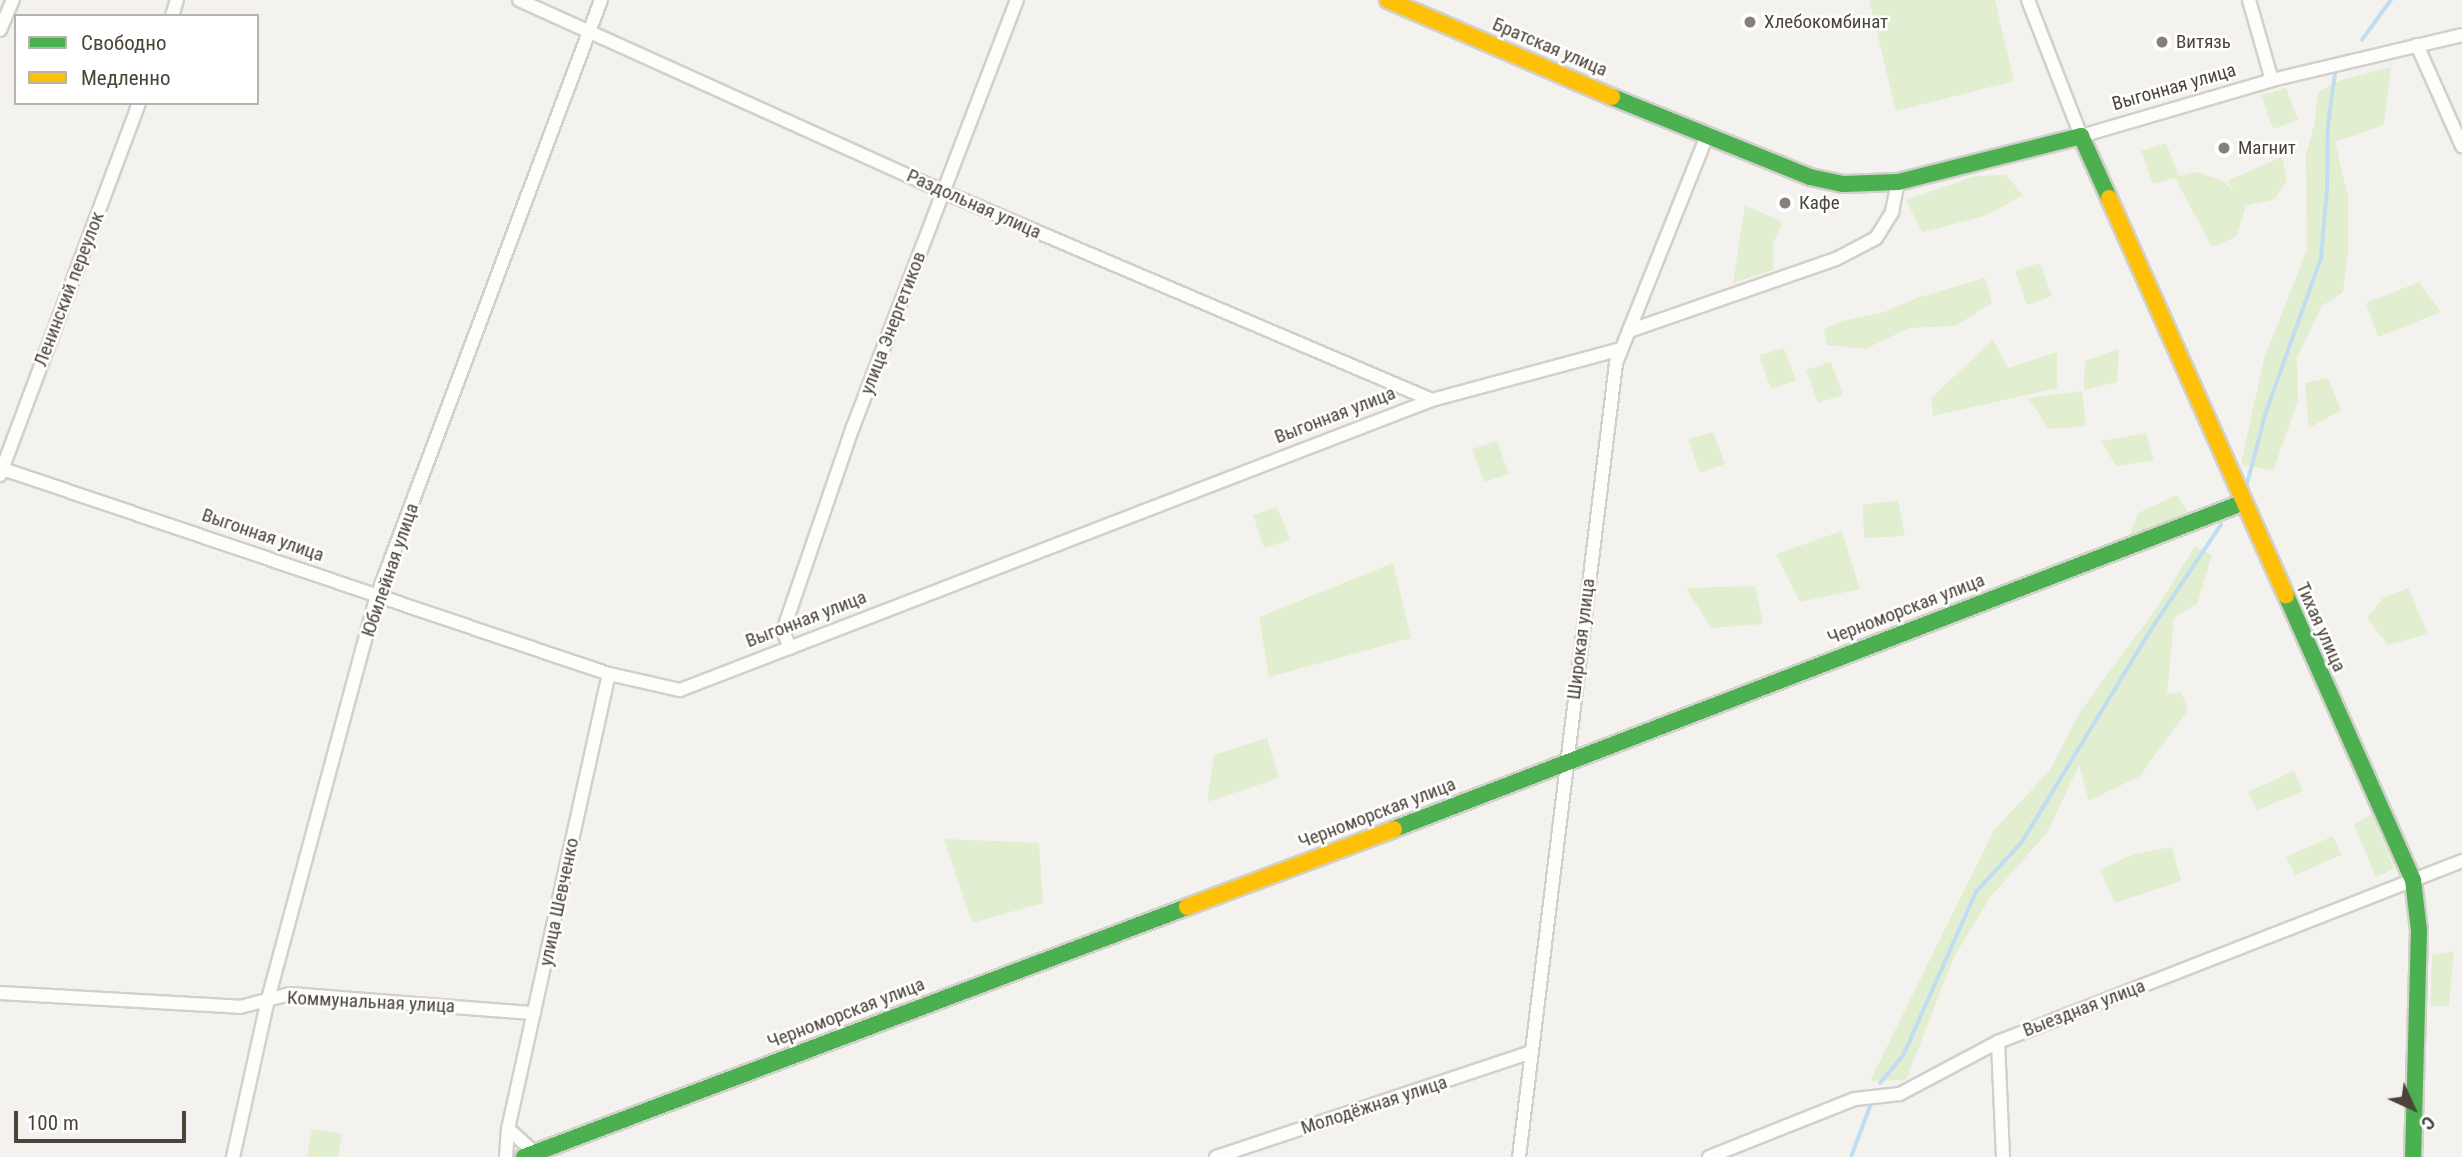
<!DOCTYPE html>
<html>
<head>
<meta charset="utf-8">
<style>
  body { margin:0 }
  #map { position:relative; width:2462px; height:1157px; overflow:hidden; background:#f4f2ee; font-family:"Roboto Condensed",sans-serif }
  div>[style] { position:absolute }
  .green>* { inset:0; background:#e1eecf }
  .stream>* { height:3.5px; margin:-1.75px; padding:0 1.75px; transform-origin:1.75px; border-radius:1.75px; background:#c0ddf1 }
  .roads { filter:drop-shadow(2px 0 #d2d0cb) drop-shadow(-2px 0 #d2d0cb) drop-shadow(0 2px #d2d0cb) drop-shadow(0 -2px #d2d0cb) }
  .street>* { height:12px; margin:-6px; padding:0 6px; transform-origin:6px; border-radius:6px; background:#fdfdfc }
  .fast>* { height:16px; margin:-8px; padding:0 8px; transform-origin:8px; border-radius:8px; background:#4caf50 }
  .slow>* { height:16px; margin:-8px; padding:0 8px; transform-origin:8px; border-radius:8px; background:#ffc107 }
  .dots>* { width:19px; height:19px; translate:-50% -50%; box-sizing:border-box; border:4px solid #fff; border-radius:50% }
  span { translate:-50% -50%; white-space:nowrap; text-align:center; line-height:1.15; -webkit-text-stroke:5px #fff; paint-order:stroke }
  .poi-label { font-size:19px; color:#4b4439 }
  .left { translate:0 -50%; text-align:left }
  .street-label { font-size:19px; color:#4b4439 }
  .legend { position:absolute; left:14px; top:14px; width:245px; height:91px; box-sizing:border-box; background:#fff; border:2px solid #b7b4b0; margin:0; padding:9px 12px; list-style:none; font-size:21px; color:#4b4439 }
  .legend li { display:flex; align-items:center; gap:14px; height:35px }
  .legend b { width:35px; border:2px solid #b7b4b0 }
  .north { position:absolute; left:2378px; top:1073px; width:70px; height:70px; -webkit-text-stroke:5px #fff; paint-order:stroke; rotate:135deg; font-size:19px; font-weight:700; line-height:28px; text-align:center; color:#4b4439 }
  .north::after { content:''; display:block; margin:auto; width:24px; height:32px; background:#4b4439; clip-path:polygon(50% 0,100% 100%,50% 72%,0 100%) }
  .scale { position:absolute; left:14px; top:1111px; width:172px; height:32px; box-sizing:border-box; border:4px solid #4b4439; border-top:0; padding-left:9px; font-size:21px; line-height:24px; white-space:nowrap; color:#4b4439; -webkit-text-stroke:5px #fff; paint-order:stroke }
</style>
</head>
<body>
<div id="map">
  <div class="green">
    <div style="clip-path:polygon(1869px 0,1995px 0,2014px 81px,1896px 111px)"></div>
    <div style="clip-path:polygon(2391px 67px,2384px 125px,2335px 142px,2348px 197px,2348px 253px,2343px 292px,2322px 306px,2297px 357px,2298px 400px,2273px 471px,2241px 464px,2264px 359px,2307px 249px,2306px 154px,2315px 122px,2318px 92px,2341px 80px)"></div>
    <div style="clip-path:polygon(2286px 88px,2298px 120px,2273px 129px,2261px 95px)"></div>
    <div style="clip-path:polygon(2166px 143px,2179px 176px,2197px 172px,2225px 182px,2235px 193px,2227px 181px,2282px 157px,2287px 180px,2275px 199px,2246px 206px,2236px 237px,2212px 247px,2175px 178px,2153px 184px,2141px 151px)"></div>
    <div style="clip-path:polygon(2006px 175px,2023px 195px,1985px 216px,1922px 232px,1906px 200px,1976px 176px)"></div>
    <div style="clip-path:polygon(1745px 205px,1782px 222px,1773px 244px,1773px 270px,1733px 283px)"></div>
    <div style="clip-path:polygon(2040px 263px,2052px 296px,2027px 305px,2015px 271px)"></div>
    <div style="clip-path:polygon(1985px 278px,1992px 303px,1955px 326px,1909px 328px,1865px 349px,1827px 345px,1824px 329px,1842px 321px,1884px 312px,1920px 297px)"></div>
    <div style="clip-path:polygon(2419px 282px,2441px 312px,2378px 337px,2366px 303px)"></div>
    <div style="clip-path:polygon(1993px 340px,2008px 368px,2057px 352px,2057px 388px,1933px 416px,1931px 398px)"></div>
    <div style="clip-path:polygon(1784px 348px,1796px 381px,1771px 389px,1759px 355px)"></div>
    <div style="clip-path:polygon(2119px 349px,2117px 382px,2084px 390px,2085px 361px)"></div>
    <div style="clip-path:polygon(1831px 362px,1843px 395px,1818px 403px,1806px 370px)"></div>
    <div style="clip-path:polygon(2328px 378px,2341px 410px,2309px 428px,2305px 383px)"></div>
    <div style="clip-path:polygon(2082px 391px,2086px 426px,2049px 429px,2028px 398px)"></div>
    <div style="clip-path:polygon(1713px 432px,1725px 464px,1700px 473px,1688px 439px)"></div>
    <div style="clip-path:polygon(2146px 433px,2154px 460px,2116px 466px,2101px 441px)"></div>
    <div style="clip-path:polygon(1497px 441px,1509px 474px,1484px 482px,1472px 449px)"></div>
    <div style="clip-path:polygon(2177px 495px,2189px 514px,2128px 540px,2138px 513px)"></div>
    <div style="clip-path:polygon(1898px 500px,1905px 536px,1864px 538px,1863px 505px)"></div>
    <div style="clip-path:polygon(1277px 507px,1290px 540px,1264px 548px,1253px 515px)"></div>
    <div style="clip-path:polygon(1842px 531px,1860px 589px,1800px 602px,1776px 554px)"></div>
    <div style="clip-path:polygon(2195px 546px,2212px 555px,2197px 604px,2174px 618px,2167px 694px,2181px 692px,2188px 710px,2140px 776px,2089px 801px,2079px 765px,2047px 833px,1991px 896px,1954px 957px,1906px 1080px,1870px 1081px,1994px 830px,2050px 770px,2078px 715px,2162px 600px)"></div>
    <div style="clip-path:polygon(1393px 563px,1411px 638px,1269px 677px,1259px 617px)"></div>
    <div style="clip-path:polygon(1755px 586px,1763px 624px,1711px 628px,1686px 588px)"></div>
    <div style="clip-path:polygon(2408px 588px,2428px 634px,2388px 645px,2367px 618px,2384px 597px)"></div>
    <div style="clip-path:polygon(1267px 738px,1279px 778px,1207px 802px,1214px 755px)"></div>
    <div style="clip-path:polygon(2294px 771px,2303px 791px,2257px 810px,2248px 792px)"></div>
    <div style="clip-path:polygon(2372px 814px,2394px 868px,2376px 877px,2354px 825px)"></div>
    <div style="clip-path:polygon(2333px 836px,2341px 855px,2295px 875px,2286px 857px)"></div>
    <div style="clip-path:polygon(944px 839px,1039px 843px,1043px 903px,972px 923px)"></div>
    <div style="clip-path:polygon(2172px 847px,2181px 881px,2115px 903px,2100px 870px,2134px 854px)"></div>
    <div style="clip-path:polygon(2454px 951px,2449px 1006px,2430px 1006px,2432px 955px)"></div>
    <div style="clip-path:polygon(312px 1129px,342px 1134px,338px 1157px,307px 1157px)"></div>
  </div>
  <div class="stream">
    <div style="left:2362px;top:40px;width:49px;rotate:-54.1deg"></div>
    <div style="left:2246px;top:488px;width:79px;rotate:-75.3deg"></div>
    <div style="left:2266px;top:412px;width:164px;rotate:-70.3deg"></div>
    <div style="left:2321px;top:258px;width:69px;rotate:-85deg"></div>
    <div style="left:2327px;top:189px;width:64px;rotate:-89.1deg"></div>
    <div style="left:2328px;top:125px;width:52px;rotate:-82.3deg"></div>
    <div style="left:1880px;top:1083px;width:35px;rotate:-50deg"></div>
    <div style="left:1903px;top:1056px;width:180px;rotate:-66deg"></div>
    <div style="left:1976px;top:892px;width:68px;rotate:-47.4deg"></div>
    <div style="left:2022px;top:842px;width:250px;rotate:-58.7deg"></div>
    <div style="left:2152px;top:628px;width:124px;rotate:-56.2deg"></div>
    <div style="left:1851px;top:1157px;width:57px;rotate:-69.3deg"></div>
  </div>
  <div class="roads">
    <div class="street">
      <div style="left:519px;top:0;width:466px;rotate:24.3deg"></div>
      <div style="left:944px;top:192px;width:530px;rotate:23.09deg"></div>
      <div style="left:2028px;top:0;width:146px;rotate:68.7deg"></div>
      <div style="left:2081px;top:136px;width:199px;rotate:-16.3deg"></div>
      <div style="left:2272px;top:80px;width:195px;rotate:-13.3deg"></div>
      <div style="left:2249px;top:0;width:83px;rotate:74deg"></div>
      <div style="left:172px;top:16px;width:17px;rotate:-73deg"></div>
      <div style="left:0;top:30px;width:33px;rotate:-67deg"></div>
      <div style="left:2417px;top:45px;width:111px;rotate:66deg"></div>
      <div style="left:1629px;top:331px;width:219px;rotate:-19.2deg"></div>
      <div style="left:1836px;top:259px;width:45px;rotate:-27.7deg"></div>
      <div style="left:1876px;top:238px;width:31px;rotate:-58deg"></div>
      <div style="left:1892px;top:212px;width:31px;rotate:-79deg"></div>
      <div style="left:0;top:468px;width:643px;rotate:18.69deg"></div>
      <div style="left:609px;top:674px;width:73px;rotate:12.7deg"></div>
      <div style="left:680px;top:690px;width:806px;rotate:-21.09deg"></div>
      <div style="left:1432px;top:400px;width:196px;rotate:-15.1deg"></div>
      <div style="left:0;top:475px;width:397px;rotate:-69.5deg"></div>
      <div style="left:790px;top:648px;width:18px;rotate:-112deg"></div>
      <div style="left:783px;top:631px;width:216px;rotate:-71.1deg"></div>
      <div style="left:853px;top:427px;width:457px;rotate:-69deg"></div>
      <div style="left:0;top:993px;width:240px;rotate:3.3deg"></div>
      <div style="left:240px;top:1007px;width:52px;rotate:-14.6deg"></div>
      <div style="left:290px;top:994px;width:245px;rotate:4.5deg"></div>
      <div style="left:1998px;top:1042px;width:115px;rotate:87.5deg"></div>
      <div style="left:535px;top:1153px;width:36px;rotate:-138deg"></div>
      <div style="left:508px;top:1129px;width:466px;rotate:-77.5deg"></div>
      <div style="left:233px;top:1157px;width:162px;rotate:-77.5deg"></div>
      <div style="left:268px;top:999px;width:417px;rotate:-74.9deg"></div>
      <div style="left:377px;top:596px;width:637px;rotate:-69.4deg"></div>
      <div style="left:506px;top:1157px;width:28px;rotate:-86deg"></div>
      <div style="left:1216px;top:1157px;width:333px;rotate:-18.4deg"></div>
      <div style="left:1519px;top:1157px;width:800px;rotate:-83.03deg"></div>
      <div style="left:1616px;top:363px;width:245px;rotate:-68.2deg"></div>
      <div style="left:1709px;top:1157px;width:157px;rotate:-21.7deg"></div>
      <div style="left:1855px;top:1099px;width:45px;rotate:-6.3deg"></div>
      <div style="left:1900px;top:1094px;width:111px;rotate:-28deg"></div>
      <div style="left:1998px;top:1042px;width:498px;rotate:-21.3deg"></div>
    </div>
    <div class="fast">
      <div style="left:1612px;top:97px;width:214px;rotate:22deg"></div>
      <div style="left:1810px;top:177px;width:34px;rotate:12deg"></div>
      <div style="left:1843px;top:184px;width:55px;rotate:-2.1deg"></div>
      <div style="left:1898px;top:182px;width:189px;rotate:-14.1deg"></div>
      <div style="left:2081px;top:136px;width:68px;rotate:65.7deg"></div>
      <div style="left:2286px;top:595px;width:312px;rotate:66deg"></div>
      <div style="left:2413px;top:880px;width:50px;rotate:83.2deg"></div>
      <div style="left:2419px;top:930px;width:227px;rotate:91.5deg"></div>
      <div style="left:1394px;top:829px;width:909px;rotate:-21.03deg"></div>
      <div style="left:524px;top:1157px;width:709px;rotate:-20.66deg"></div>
    </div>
    <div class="slow">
      <div style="left:1388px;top:0;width:244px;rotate:23.4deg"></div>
      <div style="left:2109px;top:198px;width:435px;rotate:66deg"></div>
      <div style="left:1187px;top:907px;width:221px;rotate:-20.6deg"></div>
    </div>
  </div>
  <div class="dots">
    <div style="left:1750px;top:22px;background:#868178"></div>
    <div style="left:2162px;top:42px;background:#868178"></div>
    <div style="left:2224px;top:148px;background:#868178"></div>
    <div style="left:1785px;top:203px;background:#868178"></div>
  </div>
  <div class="poi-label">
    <span class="left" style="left:1764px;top:22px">Хлебокомбинат</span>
    <span class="left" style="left:2176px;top:42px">Витязь</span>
    <span class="left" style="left:2238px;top:148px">Магнит</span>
    <span class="left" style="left:1799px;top:203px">Кафе</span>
  </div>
  <div class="street-label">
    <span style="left:1550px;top:47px;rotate:23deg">Братская улица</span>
    <span style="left:2174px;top:87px;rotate:-16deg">Выгонная улица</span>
    <span style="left:974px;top:204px;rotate:24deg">Раздольная улица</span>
    <span style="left:69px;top:289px;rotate:-69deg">Ленинский переулок</span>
    <span style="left:893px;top:323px;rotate:-69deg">улица Энергетиков</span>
    <span style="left:1335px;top:415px;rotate:-21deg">Выгонная улица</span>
    <span style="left:263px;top:535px;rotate:19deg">Выгонная улица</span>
    <span style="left:390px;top:570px;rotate:-71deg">Юбилейная улица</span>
    <span style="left:1906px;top:609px;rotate:-21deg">Черноморская улица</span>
    <span style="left:806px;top:619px;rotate:-21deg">Выгонная улица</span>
    <span style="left:2321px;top:627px;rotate:66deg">Тихая улица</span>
    <span style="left:1581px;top:639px;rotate:-83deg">Широкая улица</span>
    <span style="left:1377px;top:813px;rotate:-21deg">Черноморская улица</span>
    <span style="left:559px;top:902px;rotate:-78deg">улица Шевченко</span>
    <span style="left:371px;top:1002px;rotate:3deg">Коммунальная улица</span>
    <span style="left:2084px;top:1008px;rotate:-21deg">Выездная улица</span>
    <span style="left:846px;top:1013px;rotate:-21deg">Черноморская улица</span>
    <span style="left:1374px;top:1105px;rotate:-18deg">Молодёжная улица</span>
  </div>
  <ul class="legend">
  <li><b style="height:9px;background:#4caf50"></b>Свободно</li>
  <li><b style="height:9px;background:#ffc107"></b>Медленно</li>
  </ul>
  <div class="north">С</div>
  <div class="scale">100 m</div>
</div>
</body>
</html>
